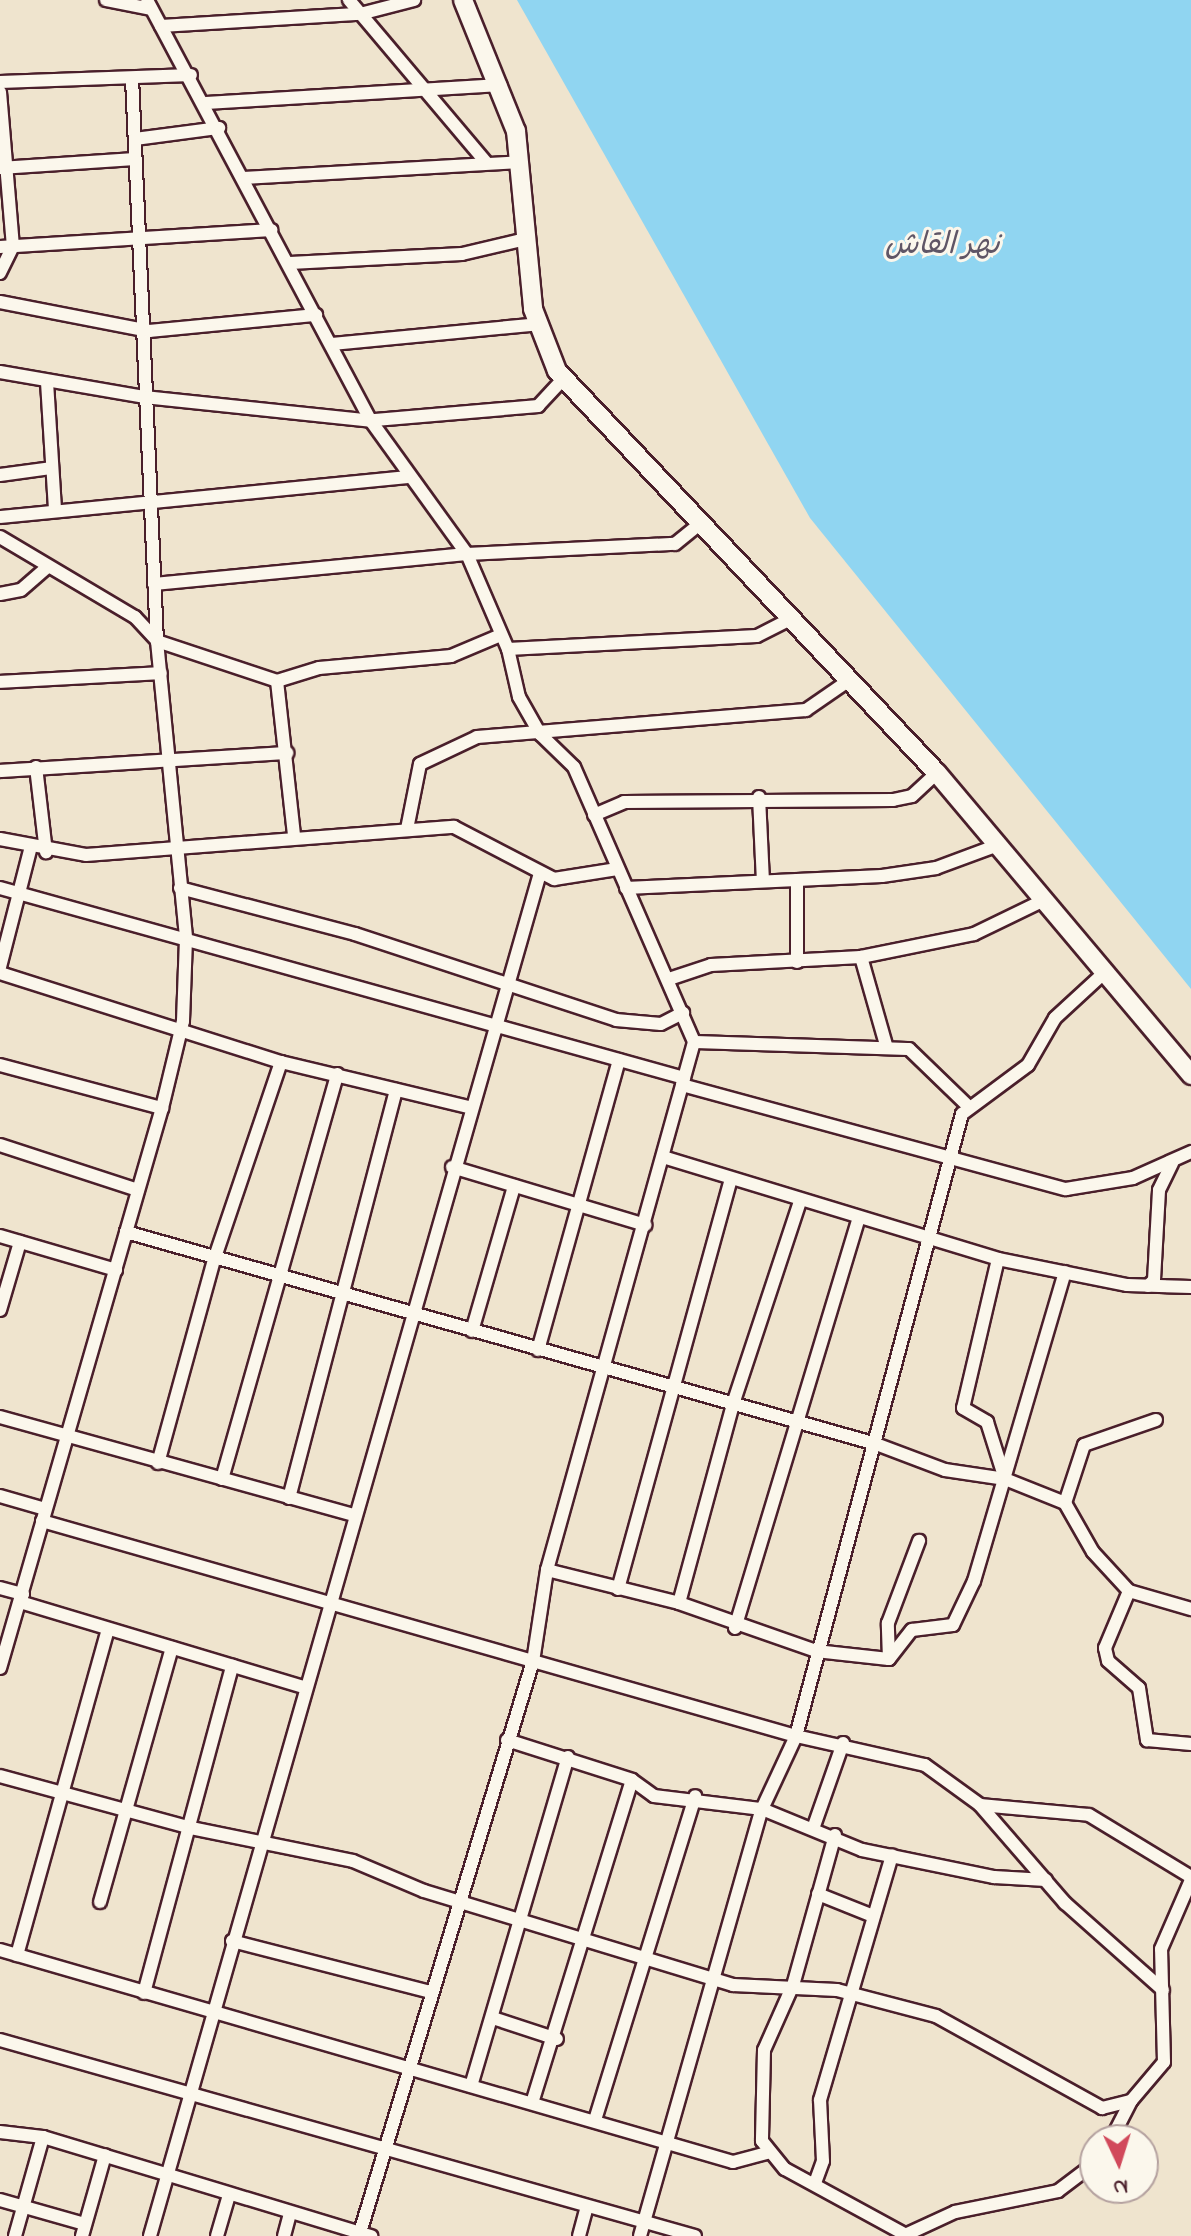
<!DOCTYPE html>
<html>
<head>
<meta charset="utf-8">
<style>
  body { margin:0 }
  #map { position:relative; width:1191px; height:2236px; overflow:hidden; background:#efe4ce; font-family:"Indie Flower","Playpen Sans Arabic",sans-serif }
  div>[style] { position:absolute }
  .water>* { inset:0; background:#90d5f1 }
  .roads { filter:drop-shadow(2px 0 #4a1f2b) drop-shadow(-2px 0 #4a1f2b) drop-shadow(0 2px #4a1f2b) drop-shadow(0 -2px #4a1f2b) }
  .street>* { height:12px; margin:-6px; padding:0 6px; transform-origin:6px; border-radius:6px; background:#fbf7ec }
  .secondary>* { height:18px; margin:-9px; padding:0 9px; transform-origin:9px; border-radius:9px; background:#fbf7ec }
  span { translate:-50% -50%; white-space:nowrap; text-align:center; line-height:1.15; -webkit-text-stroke:6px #fbf7ec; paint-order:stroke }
  .water-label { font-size:30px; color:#5f5666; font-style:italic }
  .north { position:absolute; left:1079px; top:2124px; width:80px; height:80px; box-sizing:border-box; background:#fbf7ec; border:2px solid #b4a19f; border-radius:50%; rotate:176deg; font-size:22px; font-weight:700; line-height:32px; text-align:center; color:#4a1f2b }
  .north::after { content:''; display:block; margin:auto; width:28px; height:36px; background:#d1495b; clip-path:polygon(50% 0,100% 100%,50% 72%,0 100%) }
</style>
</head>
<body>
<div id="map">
  <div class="water">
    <div style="clip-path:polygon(517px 0,1191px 0,1191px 989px,810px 518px)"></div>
  </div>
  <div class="roads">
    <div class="street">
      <div style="left:106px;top:0;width:46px;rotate:11.3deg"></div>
      <div style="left:147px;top:0;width:477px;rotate:62deg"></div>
      <div style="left:371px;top:421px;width:164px;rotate:54.2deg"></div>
      <div style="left:467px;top:554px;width:103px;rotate:66.7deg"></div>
      <div style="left:508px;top:649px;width:49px;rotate:77.1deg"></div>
      <div style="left:519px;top:697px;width:43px;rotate:60.4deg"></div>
      <div style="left:540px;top:734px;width:47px;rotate:44.1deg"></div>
      <div style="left:574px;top:767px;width:300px;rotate:66.4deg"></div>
      <div style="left:694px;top:1042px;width:548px;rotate:105.56deg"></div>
      <div style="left:547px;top:1570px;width:92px;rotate:98.7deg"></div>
      <div style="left:533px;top:1661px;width:601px;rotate:106.84deg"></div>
      <div style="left:349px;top:0;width:212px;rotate:49.8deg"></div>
      <div style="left:161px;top:26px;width:199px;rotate:-3.5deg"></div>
      <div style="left:360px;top:14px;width:56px;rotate:-14.5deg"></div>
      <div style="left:132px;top:78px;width:564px;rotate:87.46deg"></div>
      <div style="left:157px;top:641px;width:126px;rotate:18.4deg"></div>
      <div style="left:277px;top:681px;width:156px;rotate:83.7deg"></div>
      <div style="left:0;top:82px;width:191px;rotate:-2.1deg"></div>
      <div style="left:0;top:92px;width:155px;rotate:85.2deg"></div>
      <div style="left:13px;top:246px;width:30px;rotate:116deg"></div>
      <div style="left:206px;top:103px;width:295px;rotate:-3.5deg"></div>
      <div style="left:135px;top:139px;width:85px;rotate:-7.5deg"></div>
      <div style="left:0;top:168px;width:135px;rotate:-3.8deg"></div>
      <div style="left:245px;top:178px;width:274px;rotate:-3.3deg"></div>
      <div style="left:0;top:247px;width:272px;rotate:-3.6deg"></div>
      <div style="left:290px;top:263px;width:172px;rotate:-3deg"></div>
      <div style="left:462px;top:254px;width:66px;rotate:-13.2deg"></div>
      <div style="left:0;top:302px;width:152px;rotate:11deg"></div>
      <div style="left:149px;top:331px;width:168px;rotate:-5.5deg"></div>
      <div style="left:332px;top:344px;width:207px;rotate:-5.5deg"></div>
      <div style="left:0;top:372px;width:146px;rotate:9.8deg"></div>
      <div style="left:144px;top:397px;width:228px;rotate:6deg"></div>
      <div style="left:47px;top:382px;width:127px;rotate:86.4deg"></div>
      <div style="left:375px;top:420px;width:164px;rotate:-4.9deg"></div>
      <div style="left:538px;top:406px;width:37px;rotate:-47deg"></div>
      <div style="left:0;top:475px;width:51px;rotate:-7.8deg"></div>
      <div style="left:0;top:517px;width:409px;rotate:-5.6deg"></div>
      <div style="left:0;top:537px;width:157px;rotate:30.7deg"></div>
      <div style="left:135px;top:617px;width:33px;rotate:47deg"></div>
      <div style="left:157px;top:641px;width:299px;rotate:84.4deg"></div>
      <div style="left:186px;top:939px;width:82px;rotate:92.1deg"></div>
      <div style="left:183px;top:1021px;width:89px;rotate:103.6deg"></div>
      <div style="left:162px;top:1108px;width:583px;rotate:106.13deg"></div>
      <div style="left:154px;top:584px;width:314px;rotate:-5.5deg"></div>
      <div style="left:467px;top:554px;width:208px;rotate:-2.8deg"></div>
      <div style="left:675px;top:544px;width:35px;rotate:-39deg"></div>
      <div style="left:0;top:594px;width:21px;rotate:-11deg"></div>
      <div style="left:21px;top:590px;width:35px;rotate:-41deg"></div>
      <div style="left:508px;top:649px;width:249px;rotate:-3deg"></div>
      <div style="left:757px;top:636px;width:35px;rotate:-27deg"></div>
      <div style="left:277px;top:681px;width:44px;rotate:-17.2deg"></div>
      <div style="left:319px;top:668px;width:133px;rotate:-5.2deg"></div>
      <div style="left:451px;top:656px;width:54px;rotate:-22.8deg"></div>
      <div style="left:0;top:682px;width:161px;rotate:-3.2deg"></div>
      <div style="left:36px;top:767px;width:86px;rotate:83.3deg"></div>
      <div style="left:0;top:771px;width:288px;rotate:-3.6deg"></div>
      <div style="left:759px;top:797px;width:84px;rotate:87.3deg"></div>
      <div style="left:594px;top:815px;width:33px;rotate:-23deg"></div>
      <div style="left:624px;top:802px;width:269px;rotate:-0.4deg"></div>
      <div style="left:893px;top:800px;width:19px;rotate:-12deg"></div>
      <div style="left:912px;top:796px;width:34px;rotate:-43deg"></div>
      <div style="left:407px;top:829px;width:66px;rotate:-78.7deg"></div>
      <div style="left:420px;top:764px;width:63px;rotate:-25.3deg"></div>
      <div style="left:477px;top:737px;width:330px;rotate:-4.7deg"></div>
      <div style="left:806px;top:710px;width:51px;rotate:-34.6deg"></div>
      <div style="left:0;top:839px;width:87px;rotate:10.5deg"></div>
      <div style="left:86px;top:855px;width:369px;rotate:-4.4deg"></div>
      <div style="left:454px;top:827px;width:113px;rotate:27.5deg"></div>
      <div style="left:554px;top:879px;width:64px;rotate:-9deg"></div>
      <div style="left:797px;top:880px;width:82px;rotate:90deg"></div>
      <div style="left:0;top:888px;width:710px;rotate:15.52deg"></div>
      <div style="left:180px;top:888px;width:181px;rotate:14.7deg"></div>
      <div style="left:355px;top:934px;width:275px;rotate:18.2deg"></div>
      <div style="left:616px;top:1020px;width:45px;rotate:5.1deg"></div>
      <div style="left:661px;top:1024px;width:25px;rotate:-27deg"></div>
      <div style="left:626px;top:888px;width:256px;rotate:-2.7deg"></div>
      <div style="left:882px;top:876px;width:55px;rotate:-8.4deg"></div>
      <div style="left:936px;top:868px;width:63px;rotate:-20.4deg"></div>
      <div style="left:861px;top:957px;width:91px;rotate:74.1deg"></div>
      <div style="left:0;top:967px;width:125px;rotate:-75.6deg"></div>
      <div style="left:0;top:973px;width:295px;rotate:17.6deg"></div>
      <div style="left:281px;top:1062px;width:192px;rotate:13.5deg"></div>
      <div style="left:669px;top:979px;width:44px;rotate:-18.4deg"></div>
      <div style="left:711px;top:965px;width:150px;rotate:-3.1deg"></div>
      <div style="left:861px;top:957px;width:115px;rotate:-11.5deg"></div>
      <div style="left:974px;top:934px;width:78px;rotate:-25.9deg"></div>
      <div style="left:694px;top:1042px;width:215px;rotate:1.9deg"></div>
      <div style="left:909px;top:1049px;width:82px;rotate:44deg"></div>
      <div style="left:0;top:1065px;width:168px;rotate:14.9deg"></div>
      <div style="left:682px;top:1085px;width:398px;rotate:15.2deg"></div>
      <div style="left:1066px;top:1189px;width:68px;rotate:-9.3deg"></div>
      <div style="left:1133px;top:1178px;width:64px;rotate:-24.1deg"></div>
      <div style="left:0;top:1145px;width:145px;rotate:18.1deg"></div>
      <div style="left:663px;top:1157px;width:350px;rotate:16.9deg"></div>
      <div style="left:998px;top:1259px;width:132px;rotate:11.4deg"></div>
      <div style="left:1127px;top:1285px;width:64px;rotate:1.8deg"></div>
      <div style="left:452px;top:1167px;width:202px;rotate:16.7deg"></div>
      <div style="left:126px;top:1232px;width:779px;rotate:15.78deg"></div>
      <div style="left:876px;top:1444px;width:74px;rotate:20.6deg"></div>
      <div style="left:945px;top:1470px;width:61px;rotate:8.5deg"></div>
      <div style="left:1005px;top:1479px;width:65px;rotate:21.8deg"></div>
      <div style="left:0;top:1236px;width:121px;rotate:16.3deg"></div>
      <div style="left:998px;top:1259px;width:153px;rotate:103.2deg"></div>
      <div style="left:963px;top:1408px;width:28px;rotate:30deg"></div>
      <div style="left:987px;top:1422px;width:60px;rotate:72.5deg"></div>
      <div style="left:1148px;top:1286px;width:8px;rotate:-45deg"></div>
      <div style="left:1154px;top:1280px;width:90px;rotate:-86.8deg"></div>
      <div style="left:1159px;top:1190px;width:30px;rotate:-64deg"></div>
      <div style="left:0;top:1310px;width:71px;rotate:-73.6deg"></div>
      <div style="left:472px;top:1331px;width:151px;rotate:-73.8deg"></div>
      <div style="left:538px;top:1350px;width:301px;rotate:-74.4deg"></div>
      <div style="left:0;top:1417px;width:367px;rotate:15.5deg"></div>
      <div style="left:1156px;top:1420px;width:76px;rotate:160.9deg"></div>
      <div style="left:1084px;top:1445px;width:61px;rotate:108.1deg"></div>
      <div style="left:1065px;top:1503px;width:56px;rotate:60.3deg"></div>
      <div style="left:1093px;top:1552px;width:53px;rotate:47.3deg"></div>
      <div style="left:1129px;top:1591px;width:65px;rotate:16.2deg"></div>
      <div style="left:158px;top:1463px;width:211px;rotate:-74.6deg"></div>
      <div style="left:214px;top:1260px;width:209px;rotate:-71.3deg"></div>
      <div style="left:222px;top:1479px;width:421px;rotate:-74.1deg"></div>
      <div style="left:0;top:1496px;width:47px;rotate:16.1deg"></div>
      <div style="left:289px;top:1498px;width:422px;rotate:-75.3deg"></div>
      <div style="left:42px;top:1521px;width:784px;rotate:15.92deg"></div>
      <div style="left:796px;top:1736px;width:132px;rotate:12.7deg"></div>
      <div style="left:925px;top:1765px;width:68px;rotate:36deg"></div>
      <div style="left:980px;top:1805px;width:130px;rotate:49.1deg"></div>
      <div style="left:1065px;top:1903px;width:131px;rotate:41.6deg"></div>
      <div style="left:547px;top:1570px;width:136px;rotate:14deg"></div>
      <div style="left:679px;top:1603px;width:145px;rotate:19.3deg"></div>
      <div style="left:816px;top:1651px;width:73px;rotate:6.3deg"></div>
      <div style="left:889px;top:1659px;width:37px;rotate:-52deg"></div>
      <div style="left:912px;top:1630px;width:41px;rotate:-7deg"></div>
      <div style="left:953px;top:1625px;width:49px;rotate:-64.5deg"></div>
      <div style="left:974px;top:1581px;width:322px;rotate:-73.6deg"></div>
      <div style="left:0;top:1588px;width:24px;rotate:15deg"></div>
      <div style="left:618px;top:1589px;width:425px;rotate:-74.6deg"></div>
      <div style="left:1129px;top:1591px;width:62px;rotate:112.8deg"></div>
      <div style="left:1105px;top:1648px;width:13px;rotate:77deg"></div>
      <div style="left:1108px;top:1661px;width:41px;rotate:41.1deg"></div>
      <div style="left:1139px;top:1688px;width:53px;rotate:81.3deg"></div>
      <div style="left:1147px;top:1740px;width:44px;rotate:5.2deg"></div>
      <div style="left:20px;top:1602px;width:295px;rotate:16.7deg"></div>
      <div style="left:679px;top:1603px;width:206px;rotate:-74.8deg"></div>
      <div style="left:733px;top:1404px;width:214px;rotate:-71.7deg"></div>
      <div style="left:735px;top:1628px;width:429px;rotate:-73.2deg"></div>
      <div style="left:889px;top:1659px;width:36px;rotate:-92deg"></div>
      <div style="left:888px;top:1623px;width:88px;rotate:-69.3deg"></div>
      <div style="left:507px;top:1740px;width:131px;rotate:17.7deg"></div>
      <div style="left:632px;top:1780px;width:27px;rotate:36deg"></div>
      <div style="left:654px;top:1796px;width:109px;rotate:6.9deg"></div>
      <div style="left:762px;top:1809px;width:108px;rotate:22.3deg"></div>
      <div style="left:862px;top:1850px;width:135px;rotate:11.6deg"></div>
      <div style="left:994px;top:1877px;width:52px;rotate:3.3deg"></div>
      <div style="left:0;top:1776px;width:198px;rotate:15.2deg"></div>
      <div style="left:191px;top:1828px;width:165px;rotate:11.5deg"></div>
      <div style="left:353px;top:1861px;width:77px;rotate:22.9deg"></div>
      <div style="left:424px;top:1891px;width:323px;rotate:16.9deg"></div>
      <div style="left:733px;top:1985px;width:104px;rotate:2.8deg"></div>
      <div style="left:837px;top:1990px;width:102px;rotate:14.7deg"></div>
      <div style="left:936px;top:2016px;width:190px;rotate:29deg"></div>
      <div style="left:1102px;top:2108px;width:30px;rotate:-14deg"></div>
      <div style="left:1131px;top:2101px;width:51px;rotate:-49.8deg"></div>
      <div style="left:1164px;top:2062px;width:113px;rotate:-91.5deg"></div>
      <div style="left:1161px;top:1949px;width:75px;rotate:-66.5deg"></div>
      <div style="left:980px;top:1805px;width:109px;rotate:5.2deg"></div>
      <div style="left:1089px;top:1815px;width:119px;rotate:31.3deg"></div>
      <div style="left:814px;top:1826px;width:88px;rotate:-70.7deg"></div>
      <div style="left:835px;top:1835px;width:156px;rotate:105.6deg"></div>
      <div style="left:793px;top:1985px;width:71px;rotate:114deg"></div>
      <div style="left:764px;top:2050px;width:91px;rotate:91.3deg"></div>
      <div style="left:762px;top:2141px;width:36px;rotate:51deg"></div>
      <div style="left:785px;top:2169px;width:140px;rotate:28.6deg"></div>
      <div style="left:818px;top:1894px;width:59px;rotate:21.8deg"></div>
      <div style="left:100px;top:1902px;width:264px;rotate:-74.2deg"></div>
      <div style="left:232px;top:1941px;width:205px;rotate:14.4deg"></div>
      <div style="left:0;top:1950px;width:763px;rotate:16.13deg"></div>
      <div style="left:733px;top:2162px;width:35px;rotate:-15deg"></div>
      <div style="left:17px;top:1955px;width:338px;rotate:-74.4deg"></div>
      <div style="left:144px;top:1993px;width:339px;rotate:-74.9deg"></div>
      <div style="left:496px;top:2019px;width:64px;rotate:18.2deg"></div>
      <div style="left:0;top:2040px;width:722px;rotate:15.75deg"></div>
      <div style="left:471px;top:2086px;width:343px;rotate:-73.6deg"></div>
      <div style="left:532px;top:2103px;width:338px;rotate:-72.8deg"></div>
      <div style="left:595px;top:2120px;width:339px;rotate:-72.8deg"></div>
      <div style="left:0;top:2132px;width:43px;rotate:6.6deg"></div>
      <div style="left:43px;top:2137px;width:343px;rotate:16.8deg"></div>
      <div style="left:1111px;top:2140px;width:44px;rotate:-62.9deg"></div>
      <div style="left:815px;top:2183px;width:23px;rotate:-70deg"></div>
      <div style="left:823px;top:2161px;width:61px;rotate:-92.8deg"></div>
      <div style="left:820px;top:2100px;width:255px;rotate:-73.6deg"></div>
      <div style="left:0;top:2200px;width:88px;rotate:15.8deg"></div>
      <div style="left:15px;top:2236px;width:103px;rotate:-74.2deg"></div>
      <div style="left:82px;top:2236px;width:84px;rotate:-74.1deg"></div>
      <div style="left:150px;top:2236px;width:1418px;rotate:-74.03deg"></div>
      <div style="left:217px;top:2236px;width:43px;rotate:-73.7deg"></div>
      <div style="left:284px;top:2236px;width:24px;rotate:-75deg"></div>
      <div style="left:579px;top:2236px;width:30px;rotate:-75deg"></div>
      <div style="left:640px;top:2236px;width:444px;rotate:-74.1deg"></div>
      <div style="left:762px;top:1809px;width:81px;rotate:-65deg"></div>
      <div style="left:796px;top:1736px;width:644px;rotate:-75.06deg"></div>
      <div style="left:962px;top:1114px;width:82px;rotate:-36.6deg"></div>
      <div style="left:1028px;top:1065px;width:54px;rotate:-60.1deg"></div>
      <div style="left:1055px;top:1018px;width:67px;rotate:-42.6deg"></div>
      <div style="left:903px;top:2236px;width:57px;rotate:-24.8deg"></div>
      <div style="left:955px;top:2212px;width:105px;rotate:-11.5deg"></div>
      <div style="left:1058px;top:2191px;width:46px;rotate:-37.1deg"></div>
    </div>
    <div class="secondary">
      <div style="left:463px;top:0;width:141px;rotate:68deg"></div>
      <div style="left:516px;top:131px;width:179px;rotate:84.5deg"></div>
      <div style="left:533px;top:309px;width:66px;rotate:68.8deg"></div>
      <div style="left:557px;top:371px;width:553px;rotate:46.61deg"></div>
      <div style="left:937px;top:773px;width:395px;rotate:49.9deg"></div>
    </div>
  </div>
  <div class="water-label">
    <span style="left:942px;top:246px">نهر القاش</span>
  </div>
  <div class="north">N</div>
</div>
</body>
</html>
